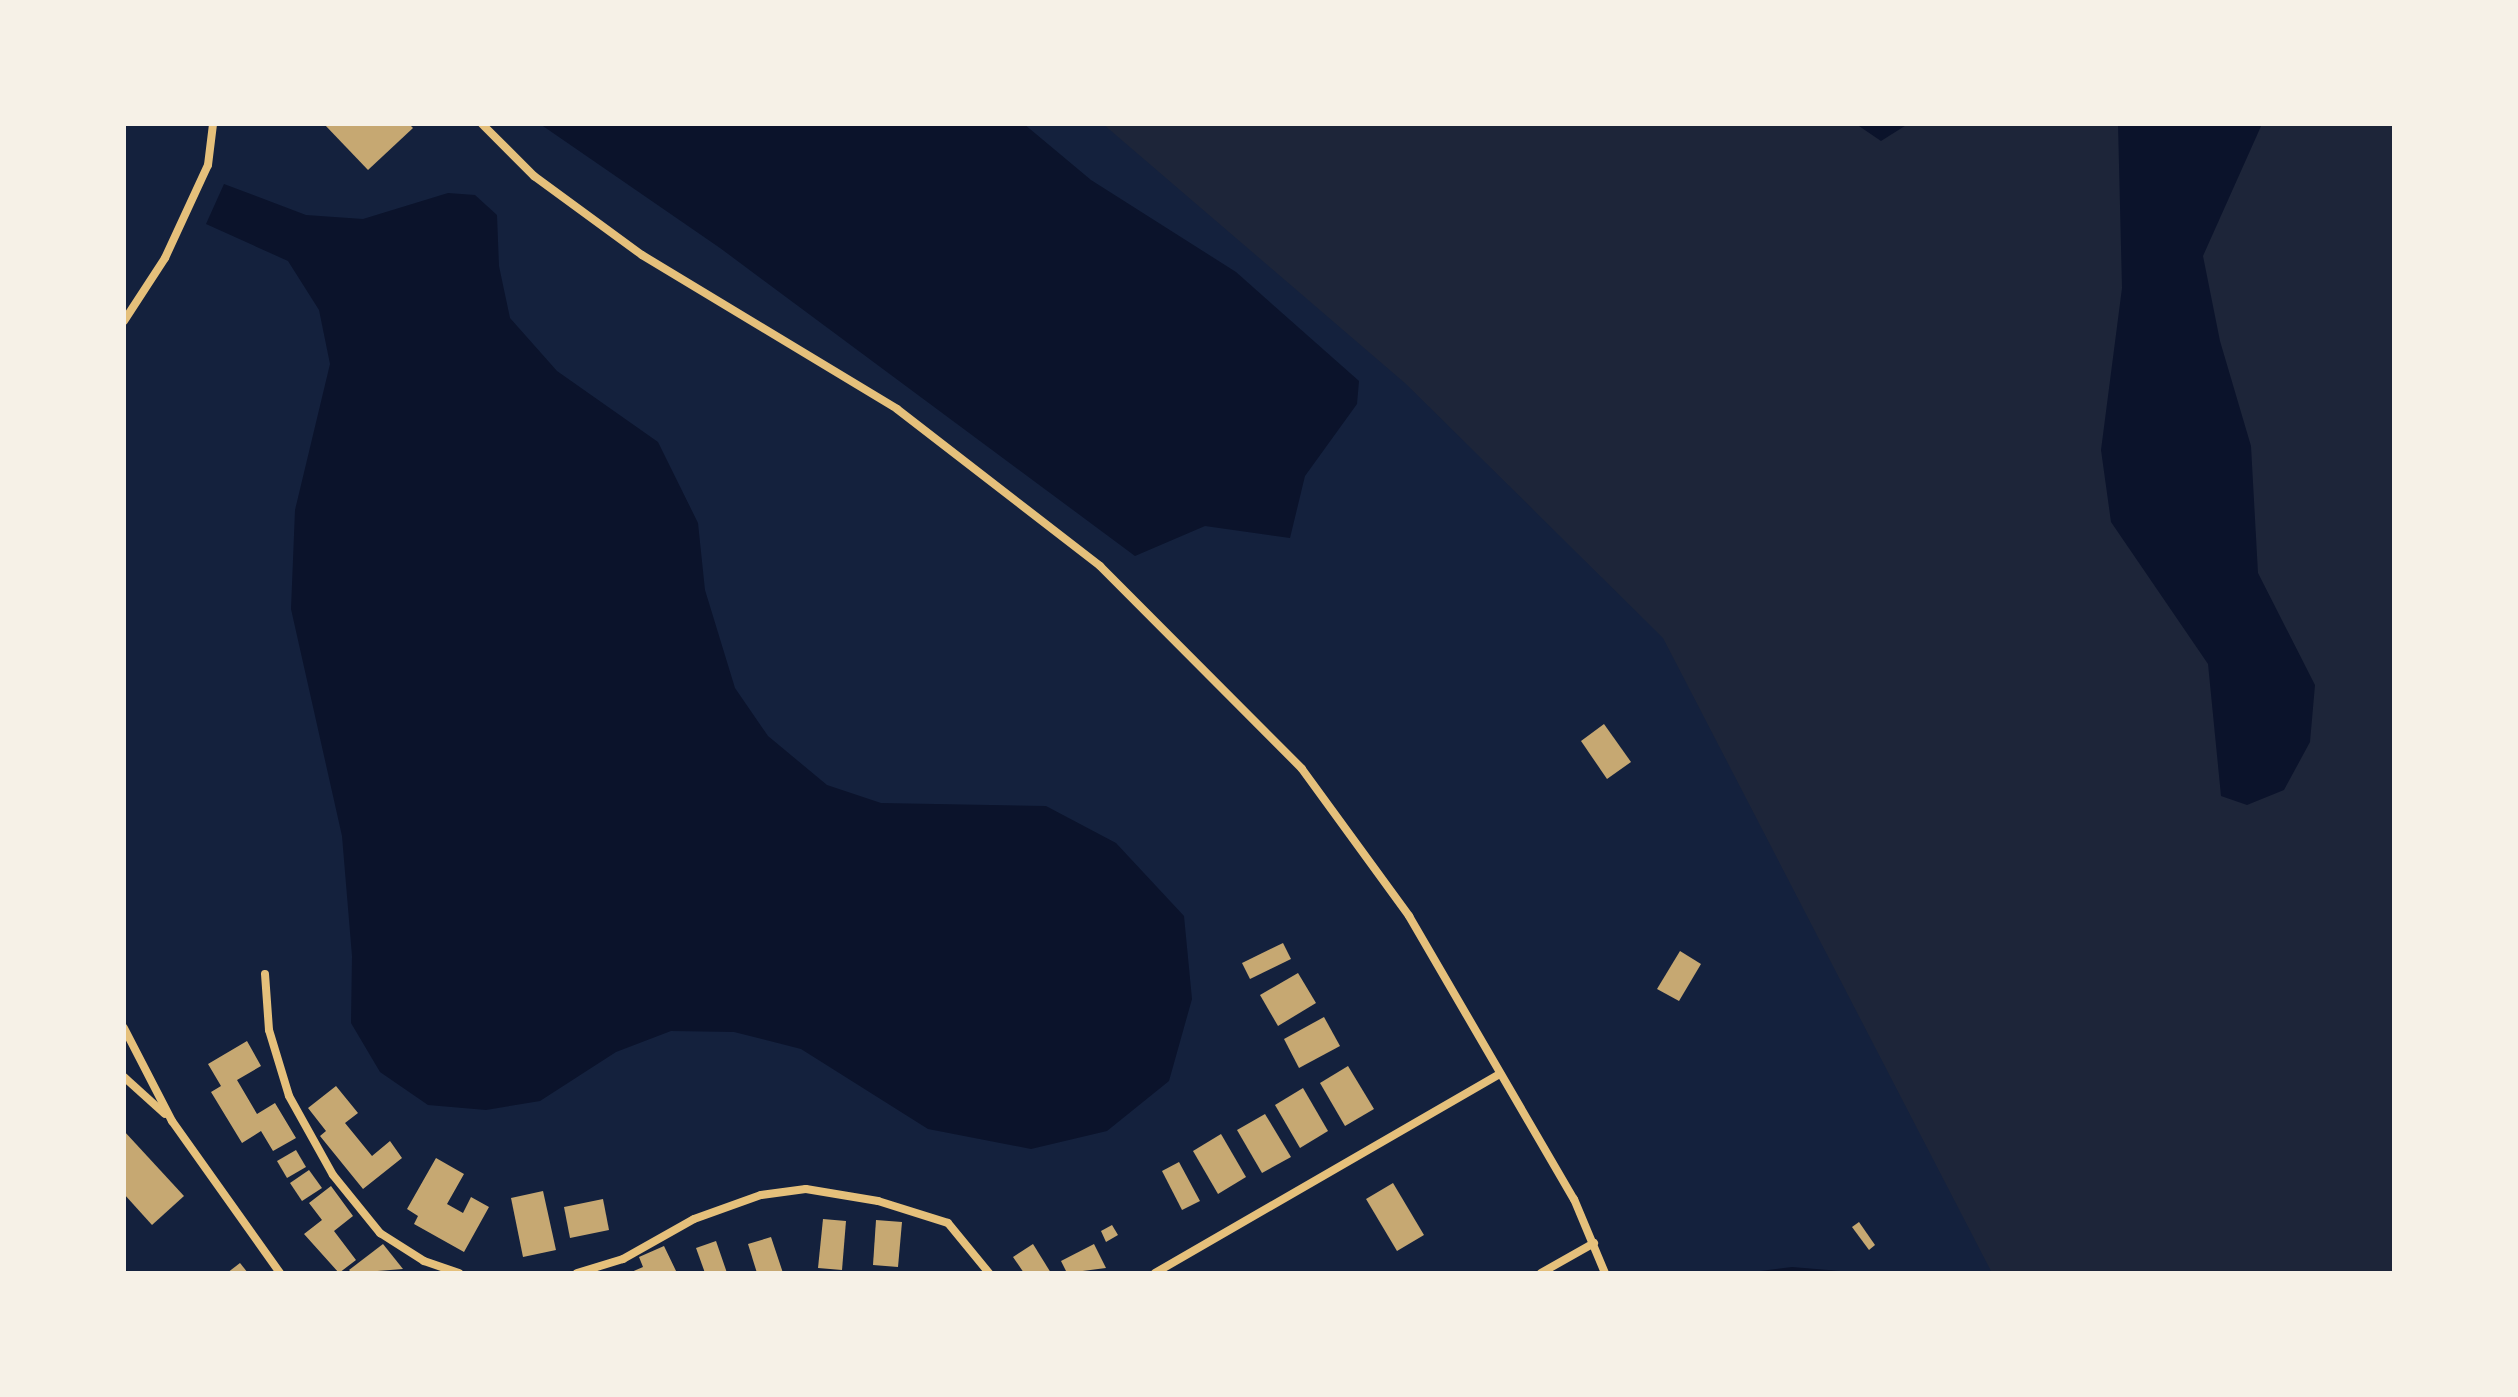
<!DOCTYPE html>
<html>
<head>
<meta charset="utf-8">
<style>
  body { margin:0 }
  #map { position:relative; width:2518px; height:1397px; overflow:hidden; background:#14213d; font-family:Arial,sans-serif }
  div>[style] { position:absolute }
  .green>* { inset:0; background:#1d2539 }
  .water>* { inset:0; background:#0b132b }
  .building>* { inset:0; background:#c6a872 }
  .minor>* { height:8px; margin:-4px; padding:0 4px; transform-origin:4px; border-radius:4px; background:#e5c07b }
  span { translate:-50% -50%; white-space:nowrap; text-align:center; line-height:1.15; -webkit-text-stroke:6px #f6f1e7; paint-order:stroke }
  .frame { position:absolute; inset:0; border:126px solid #f6f1e7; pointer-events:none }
</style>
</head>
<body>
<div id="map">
  <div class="green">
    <div style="clip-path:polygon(1103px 124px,2394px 124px,2394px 1273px,1992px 1273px,1663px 638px,1406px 384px)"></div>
  </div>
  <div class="water">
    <div style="clip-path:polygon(540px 124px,1024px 124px,1091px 180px,1236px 272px,1359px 381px,1357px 404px,1305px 476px,1290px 538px,1205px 526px,1135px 556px,720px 248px)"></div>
    <div style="clip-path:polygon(1856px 124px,1908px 124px,1881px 141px)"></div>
    <div style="clip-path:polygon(2118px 124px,2262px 124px,2203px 256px,2220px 341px,2251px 446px,2258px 573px,2315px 685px,2310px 742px,2284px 790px,2247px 805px,2221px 796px,2208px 664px,2111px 522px,2101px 450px,2122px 288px)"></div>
    <div style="clip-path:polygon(224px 184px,306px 215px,363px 219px,448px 193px,475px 195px,497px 215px,499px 266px,510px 318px,557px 371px,658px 442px,698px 523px,705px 590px,735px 688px,768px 736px,827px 785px,881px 803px,1046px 806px,1116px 843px,1184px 916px,1192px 999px,1169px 1081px,1107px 1131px,1031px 1149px,928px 1129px,801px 1049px,734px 1032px,671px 1031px,616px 1052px,540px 1101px,486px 1110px,428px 1105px,380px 1072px,351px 1023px,352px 956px,342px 836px,291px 609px,295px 510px,330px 364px,319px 310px,288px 261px,206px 224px)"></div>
    <div style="clip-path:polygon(1792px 1267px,1864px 1273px,1745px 1273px)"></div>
  </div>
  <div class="building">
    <div style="clip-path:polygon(324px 124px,409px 124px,413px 128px,368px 170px)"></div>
    <div style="clip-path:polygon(1604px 724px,1631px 762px,1607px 779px,1581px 741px)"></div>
    <div style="clip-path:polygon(1283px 943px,1291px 959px,1250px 979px,1242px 963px)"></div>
    <div style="clip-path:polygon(1680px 951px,1701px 964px,1679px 1001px,1657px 989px)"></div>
    <div style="clip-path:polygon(1298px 973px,1316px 1003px,1278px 1026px,1260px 995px)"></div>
    <div style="clip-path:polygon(1324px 1017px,1340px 1046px,1299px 1068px,1284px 1039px)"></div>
    <div style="clip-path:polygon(247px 1041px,261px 1066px,237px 1080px,257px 1114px,275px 1103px,296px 1138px,273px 1151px,261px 1131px,242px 1143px,211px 1092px,221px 1086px,208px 1064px)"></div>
    <div style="clip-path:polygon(1348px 1066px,1374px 1109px,1345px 1126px,1320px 1083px)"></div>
    <div style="clip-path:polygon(336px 1086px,358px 1113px,345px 1123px,372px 1156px,390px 1141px,402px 1158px,363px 1189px,320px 1136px,326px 1131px,308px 1108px)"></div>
    <div style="clip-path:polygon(1303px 1088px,1328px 1131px,1300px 1148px,1275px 1105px)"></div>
    <div style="clip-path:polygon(1265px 1114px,1291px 1157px,1262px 1173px,1237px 1130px)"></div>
    <div style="clip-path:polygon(124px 1131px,184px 1196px,152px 1225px,124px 1194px)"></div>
    <div style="clip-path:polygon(1221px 1134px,1246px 1177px,1218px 1194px,1193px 1151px)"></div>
    <div style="clip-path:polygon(296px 1150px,306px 1167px,287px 1178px,277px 1161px)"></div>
    <div style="clip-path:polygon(436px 1158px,464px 1174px,447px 1204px,463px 1213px,471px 1197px,489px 1207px,464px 1252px,414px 1224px,418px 1216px,407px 1209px)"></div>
    <div style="clip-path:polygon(1179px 1162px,1200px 1201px,1182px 1210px,1162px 1171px)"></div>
    <div style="clip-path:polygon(309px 1170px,322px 1188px,302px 1201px,290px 1183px)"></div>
    <div style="clip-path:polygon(1393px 1183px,1424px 1235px,1397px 1251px,1366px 1199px)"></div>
    <div style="clip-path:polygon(331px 1186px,353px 1216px,334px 1231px,356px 1260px,339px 1273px,304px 1234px,322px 1220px,309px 1203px)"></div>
    <div style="clip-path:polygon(543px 1191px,556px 1250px,523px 1257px,511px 1198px)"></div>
    <div style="clip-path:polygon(603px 1199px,609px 1230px,570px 1238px,564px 1207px)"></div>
    <div style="clip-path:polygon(823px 1219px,846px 1221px,842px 1270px,818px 1268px)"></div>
    <div style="clip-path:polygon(876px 1220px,902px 1222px,898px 1267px,873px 1265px)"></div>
    <div style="clip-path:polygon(1859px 1222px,1875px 1245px,1869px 1250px,1852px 1227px)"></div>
    <div style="clip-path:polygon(1112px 1225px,1118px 1235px,1106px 1242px,1101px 1231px)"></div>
    <div style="clip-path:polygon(771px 1237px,783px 1273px,757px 1273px,748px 1244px)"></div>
    <div style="clip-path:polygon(716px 1241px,727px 1273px,705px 1273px,696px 1248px)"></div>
    <div style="clip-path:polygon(383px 1244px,403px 1269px,352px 1273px,349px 1270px)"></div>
    <div style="clip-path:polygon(1033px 1244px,1051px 1273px,1024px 1273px,1013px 1257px)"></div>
    <div style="clip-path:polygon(1094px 1244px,1106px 1268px,1067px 1273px,1061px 1261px)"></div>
    <div style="clip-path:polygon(664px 1246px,677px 1273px,629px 1273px,643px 1267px,639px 1257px)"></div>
    <div style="clip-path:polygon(240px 1263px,248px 1273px,227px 1273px)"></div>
  </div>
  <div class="minor">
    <div style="left:482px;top:124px;width:74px;rotate:45deg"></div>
    <div style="left:534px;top:176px;width:134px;rotate:36.2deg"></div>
    <div style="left:642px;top:255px;width:298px;rotate:31.1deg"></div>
    <div style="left:897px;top:409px;width:257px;rotate:37.7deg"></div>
    <div style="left:1100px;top:566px;width:286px;rotate:45.1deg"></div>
    <div style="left:1302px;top:769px;width:182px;rotate:53.9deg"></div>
    <div style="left:1409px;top:916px;width:328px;rotate:59.8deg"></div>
    <div style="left:1574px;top:1199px;width:80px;rotate:67.3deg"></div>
    <div style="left:124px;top:321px;width:75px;rotate:-56.9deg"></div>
    <div style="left:165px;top:258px;width:102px;rotate:-65.2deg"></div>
    <div style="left:208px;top:165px;width:41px;rotate:-83deg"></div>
    <div style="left:265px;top:974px;width:56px;rotate:85.9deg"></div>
    <div style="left:269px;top:1030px;width:69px;rotate:73.1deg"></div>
    <div style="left:289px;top:1096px;width:90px;rotate:60.9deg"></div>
    <div style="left:333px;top:1175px;width:75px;rotate:51deg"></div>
    <div style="left:380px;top:1233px;width:52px;rotate:32.5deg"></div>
    <div style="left:424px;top:1261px;width:37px;rotate:19deg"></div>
    <div style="left:124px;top:1028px;width:105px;rotate:62.7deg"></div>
    <div style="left:172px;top:1121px;width:186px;rotate:54.6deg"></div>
    <div style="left:124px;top:1077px;width:55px;rotate:42.1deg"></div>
    <div style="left:577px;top:1273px;width:48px;rotate:-16.9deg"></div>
    <div style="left:623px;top:1259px;width:81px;rotate:-29.4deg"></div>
    <div style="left:694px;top:1219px;width:71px;rotate:-19.7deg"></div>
    <div style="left:761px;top:1195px;width:45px;rotate:-7.6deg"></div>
    <div style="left:806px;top:1189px;width:73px;rotate:9.5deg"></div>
    <div style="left:878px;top:1201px;width:73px;rotate:17.4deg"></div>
    <div style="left:948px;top:1223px;width:65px;rotate:50.6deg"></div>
    <div style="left:1155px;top:1273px;width:397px;rotate:-30deg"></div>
    <div style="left:1541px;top:1273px;width:61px;rotate:-29.5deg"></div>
  </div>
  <div class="frame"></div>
</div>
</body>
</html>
